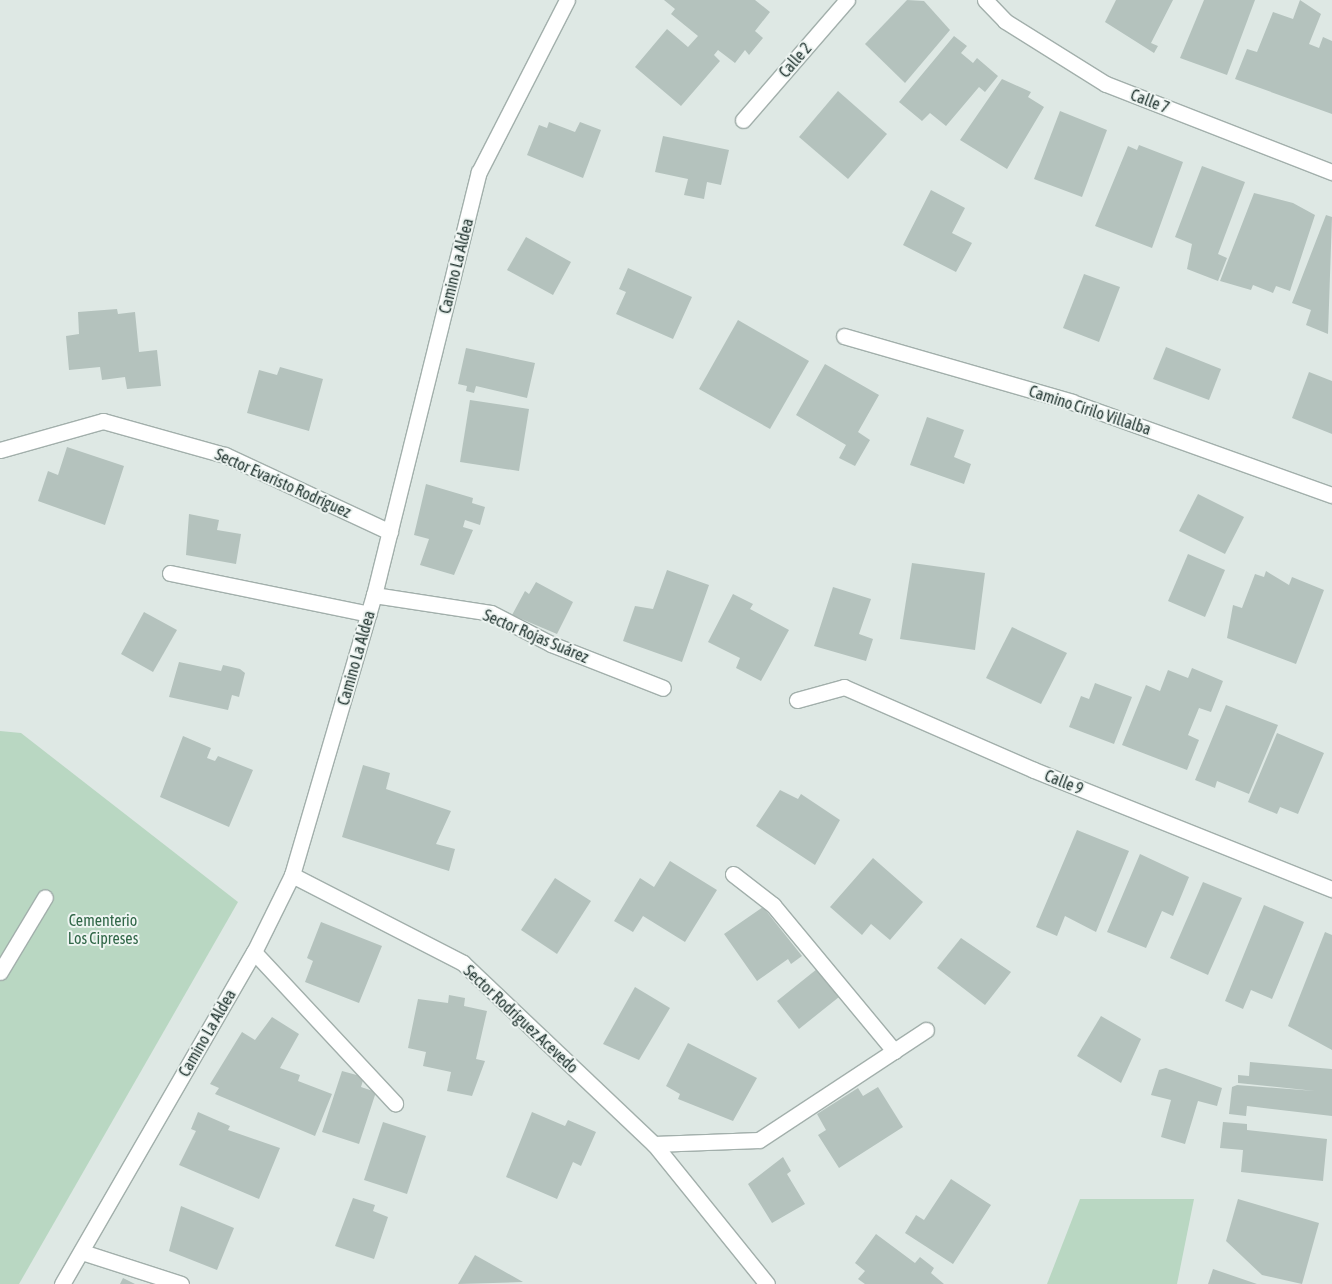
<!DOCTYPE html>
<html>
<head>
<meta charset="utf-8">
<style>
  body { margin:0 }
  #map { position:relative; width:1332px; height:1284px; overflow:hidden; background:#dee8e4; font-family:"Asap Condensed",sans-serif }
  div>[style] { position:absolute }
  .green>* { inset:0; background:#b9d7c2 }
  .building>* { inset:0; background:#b4c2bd }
  .roads { filter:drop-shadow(1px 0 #a2afab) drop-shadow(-1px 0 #a2afab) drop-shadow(0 1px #a2afab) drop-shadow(0 -1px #a2afab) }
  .lane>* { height:15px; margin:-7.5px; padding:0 7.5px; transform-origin:7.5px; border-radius:7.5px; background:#fff }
  .street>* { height:15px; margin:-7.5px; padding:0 7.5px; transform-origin:7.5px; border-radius:7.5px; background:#fff }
  .secondary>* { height:15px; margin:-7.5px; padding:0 7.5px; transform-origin:7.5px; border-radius:7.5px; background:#fff }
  span { translate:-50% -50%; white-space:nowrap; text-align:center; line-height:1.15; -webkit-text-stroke:4px #eef5f2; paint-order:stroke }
  .street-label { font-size:16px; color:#223531 }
  .park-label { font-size:16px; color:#316748 }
</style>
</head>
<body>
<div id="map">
  <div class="green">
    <div style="clip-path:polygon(0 731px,21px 733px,238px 902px,19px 1284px,0 1284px)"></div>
    <div style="clip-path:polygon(1080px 1199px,1194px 1199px,1177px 1284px,1047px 1284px)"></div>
  </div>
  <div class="building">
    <div style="clip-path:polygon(664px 0,755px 0,770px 12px,755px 31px,763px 38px,749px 55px,745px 50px,735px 63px,718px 50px,714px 55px,720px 61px,681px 106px,635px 67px,667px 29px,688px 47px,698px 36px,671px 14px,675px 9px)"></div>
    <div style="clip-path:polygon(907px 0,924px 1px,950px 30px,905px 83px,865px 44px)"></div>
    <div style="clip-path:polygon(1116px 0,1173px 0,1151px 43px,1158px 46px,1154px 53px,1105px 22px)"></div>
    <div style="clip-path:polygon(1204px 0,1255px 0,1227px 75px,1180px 58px)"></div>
    <div style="clip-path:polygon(1300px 0,1321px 14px,1309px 44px,1319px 48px,1323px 37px,1332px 41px,1332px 114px,1235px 79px,1247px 49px,1257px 52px,1273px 12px,1293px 19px)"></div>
    <div style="clip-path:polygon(954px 36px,967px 46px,961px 53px,973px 63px,977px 58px,998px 76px,985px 92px,979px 87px,946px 126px,930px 113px,922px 121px,899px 102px)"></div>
    <div style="clip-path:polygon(1002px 79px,1031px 92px,1028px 97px,1044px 107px,1007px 169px,960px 140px)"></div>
    <div style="clip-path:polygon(838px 91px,887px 134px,848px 179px,799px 137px)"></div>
    <div style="clip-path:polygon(1060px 111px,1107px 130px,1082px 197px,1034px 179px)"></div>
    <div style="clip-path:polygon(549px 122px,575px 132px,580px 122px,601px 130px,583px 178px,527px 155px,539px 125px,547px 128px)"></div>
    <div style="clip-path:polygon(663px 136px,729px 150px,721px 185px,707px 182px,704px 199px,684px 195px,688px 179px,655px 172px)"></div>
    <div style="clip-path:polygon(1139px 145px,1183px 162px,1152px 248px,1095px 226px,1128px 146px,1137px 150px)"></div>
    <div style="clip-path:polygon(1202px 166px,1245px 182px,1218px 254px,1227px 258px,1218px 281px,1187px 269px,1192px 244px,1175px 237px)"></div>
    <div style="clip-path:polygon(931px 190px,965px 208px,952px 233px,972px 243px,956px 272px,903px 245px)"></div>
    <div style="clip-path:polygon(1254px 193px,1293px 203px,1315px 215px,1290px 291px,1276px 286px,1273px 293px,1253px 285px,1251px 290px,1220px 281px)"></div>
    <div style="clip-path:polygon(1326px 215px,1332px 217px,1328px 334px,1306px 325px,1311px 310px,1292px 303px)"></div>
    <div style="clip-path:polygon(526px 237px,571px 262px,553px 295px,507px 270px)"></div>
    <div style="clip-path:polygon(628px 268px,692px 297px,673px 339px,616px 314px,626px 292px,619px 289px)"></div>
    <div style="clip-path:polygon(1084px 274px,1120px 287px,1099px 342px,1063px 328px)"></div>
    <div style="clip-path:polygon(117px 309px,118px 314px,135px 312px,139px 352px,157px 350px,161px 386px,127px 389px,125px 377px,102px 380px,100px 367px,69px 370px,66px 336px,79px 334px,78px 312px)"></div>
    <div style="clip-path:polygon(738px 320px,809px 361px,770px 429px,699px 389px)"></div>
    <div style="clip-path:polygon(1166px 347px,1221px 369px,1209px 400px,1153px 379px)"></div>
    <div style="clip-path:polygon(466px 348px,535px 363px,527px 398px,476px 386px,474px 393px,466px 391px,467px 386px,458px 384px)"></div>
    <div style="clip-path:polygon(825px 364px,879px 395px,858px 432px,870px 440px,855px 466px,839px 458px,846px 445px,796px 415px)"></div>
    <div style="clip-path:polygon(280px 367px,323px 379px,309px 431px,247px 413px,259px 370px,277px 375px)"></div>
    <div style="clip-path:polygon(1309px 372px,1332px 381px,1332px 434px,1292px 418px)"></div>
    <div style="clip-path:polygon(470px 400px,529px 409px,519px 471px,460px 462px)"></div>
    <div style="clip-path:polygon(927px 417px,964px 430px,954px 457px,971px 464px,964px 484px,910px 465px)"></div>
    <div style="clip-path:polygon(67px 447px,124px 466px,105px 525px,38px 501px,48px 471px,58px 475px)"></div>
    <div style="clip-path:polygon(426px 484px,473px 498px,472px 503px,485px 507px,480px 525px,465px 520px,463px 527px,473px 530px,454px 575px,420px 565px,429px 539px,414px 535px)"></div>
    <div style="clip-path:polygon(1198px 494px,1244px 517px,1225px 554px,1179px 531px)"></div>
    <div style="clip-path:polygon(189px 514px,219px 520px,217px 530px,241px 534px,236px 564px,186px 555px)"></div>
    <div style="clip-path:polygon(1188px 554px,1225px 570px,1205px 617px,1168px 601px)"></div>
    <div style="clip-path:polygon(912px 563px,985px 573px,975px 650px,900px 639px)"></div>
    <div style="clip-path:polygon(667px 570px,709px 585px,682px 662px,623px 641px,635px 606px,653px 609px)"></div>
    <div style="clip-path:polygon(1266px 571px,1289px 585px,1292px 577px,1324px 590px,1296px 664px,1227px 638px,1233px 605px,1242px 608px,1255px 574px,1264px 577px)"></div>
    <div style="clip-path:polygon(536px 582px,573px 602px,557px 634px,512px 615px,525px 591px,529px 594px)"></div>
    <div style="clip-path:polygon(833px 587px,871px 599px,859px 634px,873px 639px,866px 661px,814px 646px)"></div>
    <div style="clip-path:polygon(733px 594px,753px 604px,750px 609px,789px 630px,761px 681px,736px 668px,740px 658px,708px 642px)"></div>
    <div style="clip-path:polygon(144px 612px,177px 630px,153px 672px,121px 654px)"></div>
    <div style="clip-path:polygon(1012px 627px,1067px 653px,1041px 704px,986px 678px)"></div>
    <div style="clip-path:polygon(179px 662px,221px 671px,223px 665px,240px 669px,245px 673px,239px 697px,232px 695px,228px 710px,169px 697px)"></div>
    <div style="clip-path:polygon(1192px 668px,1223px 681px,1211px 712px,1199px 708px,1188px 735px,1199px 740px,1187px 770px,1122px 745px,1146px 685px,1160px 691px,1168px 670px,1188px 678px)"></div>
    <div style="clip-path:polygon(1095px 683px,1132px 697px,1114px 744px,1069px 727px,1081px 696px,1089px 699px)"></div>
    <div style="clip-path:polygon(1226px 705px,1278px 725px,1249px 794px,1217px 781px,1215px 788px,1195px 780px)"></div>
    <div style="clip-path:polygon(1277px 733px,1324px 753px,1298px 814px,1280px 807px,1277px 814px,1248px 802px)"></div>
    <div style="clip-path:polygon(183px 736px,211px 748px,207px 758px,215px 761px,218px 756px,253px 770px,229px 827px,160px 797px)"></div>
    <div style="clip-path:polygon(363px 765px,390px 773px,386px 789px,451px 811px,436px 844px,455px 849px,449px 871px,342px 837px)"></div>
    <div style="clip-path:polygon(780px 790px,798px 799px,801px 794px,840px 820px,815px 865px,756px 826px)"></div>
    <div style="clip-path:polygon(1077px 830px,1129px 851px,1096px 932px,1065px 916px,1057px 936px,1036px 927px)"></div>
    <div style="clip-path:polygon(1140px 854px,1189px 877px,1173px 916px,1162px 911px,1146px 948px,1107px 932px)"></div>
    <div style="clip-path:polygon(873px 858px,923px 902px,890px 940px,871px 924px,862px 935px,830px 907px)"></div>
    <div style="clip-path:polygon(670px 861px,717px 890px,685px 942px,643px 916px,633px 932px,614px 921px,640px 878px,654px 887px)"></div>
    <div style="clip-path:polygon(555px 878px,591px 901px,557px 954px,521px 930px)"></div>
    <div style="clip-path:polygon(1203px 882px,1242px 898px,1208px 975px,1170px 958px)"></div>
    <div style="clip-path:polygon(1264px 905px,1304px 922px,1272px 999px,1251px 990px,1243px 1009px,1225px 1001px)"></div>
    <div style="clip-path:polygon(763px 907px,802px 956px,791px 964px,788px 959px,757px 981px,724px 934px)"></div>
    <div style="clip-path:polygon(321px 922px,382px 946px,359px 1003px,305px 982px,313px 961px,307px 958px)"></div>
    <div style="clip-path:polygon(1325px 932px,1332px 935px,1332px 1050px,1288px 1026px)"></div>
    <div style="clip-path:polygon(961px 938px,1011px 972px,985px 1005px,937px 968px)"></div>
    <div style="clip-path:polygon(817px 969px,839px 997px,799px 1029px,777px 1001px)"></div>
    <div style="clip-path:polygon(635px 987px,670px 1008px,639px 1060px,603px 1044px)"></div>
    <div style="clip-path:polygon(449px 995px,465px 998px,464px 1006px,487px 1011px,476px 1059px,485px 1061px,472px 1096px,447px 1091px,451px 1072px,423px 1066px,426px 1052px,408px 1048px,418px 999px,448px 1003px)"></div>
    <div style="clip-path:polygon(1101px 1016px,1141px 1039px,1121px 1083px,1077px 1056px)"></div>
    <div style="clip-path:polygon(272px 1017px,299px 1034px,280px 1068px,300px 1075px,298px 1081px,332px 1094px,315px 1136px,215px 1094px,219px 1088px,210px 1084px,242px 1032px,255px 1040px)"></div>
    <div style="clip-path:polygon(688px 1043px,757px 1078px,733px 1121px,678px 1099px,680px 1094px,666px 1086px)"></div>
    <div style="clip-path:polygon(1250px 1062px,1332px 1069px,1332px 1116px,1247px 1106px,1246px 1116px,1229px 1114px,1232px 1087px,1237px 1085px,1315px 1091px,1238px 1083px,1238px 1075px,1249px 1076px)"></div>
    <div style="clip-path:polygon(1166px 1068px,1222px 1088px,1217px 1106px,1198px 1101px,1185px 1144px,1161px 1137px,1171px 1100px,1151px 1095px,1159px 1070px)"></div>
    <div style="clip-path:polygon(342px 1071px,364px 1077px,361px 1087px,376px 1092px,359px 1144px,322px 1132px)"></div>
    <div style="clip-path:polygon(878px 1087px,903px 1127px,839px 1168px,818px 1135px,826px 1130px,817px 1114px,858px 1088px,863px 1096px)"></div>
    <div style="clip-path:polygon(198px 1112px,230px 1126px,228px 1130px,280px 1148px,259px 1199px,179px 1165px,196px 1131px,191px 1129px)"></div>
    <div style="clip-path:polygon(532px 1112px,565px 1126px,568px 1120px,596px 1132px,581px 1166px,573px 1162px,557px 1199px,506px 1177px)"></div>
    <div style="clip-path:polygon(383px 1122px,426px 1136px,407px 1194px,364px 1180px)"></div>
    <div style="clip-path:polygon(1223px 1122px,1247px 1124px,1247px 1130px,1327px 1139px,1323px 1181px,1241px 1172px,1243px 1150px,1220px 1148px)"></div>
    <div style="clip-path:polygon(783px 1157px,791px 1171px,787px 1174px,805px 1204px,772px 1223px,748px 1184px)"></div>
    <div style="clip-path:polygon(951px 1179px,991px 1205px,953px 1264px,905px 1233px,916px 1215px,924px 1220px)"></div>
    <div style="clip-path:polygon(353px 1198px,375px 1205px,373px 1211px,388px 1217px,374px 1259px,335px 1246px)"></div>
    <div style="clip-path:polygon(1238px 1199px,1319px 1223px,1302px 1284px,1262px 1275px,1226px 1241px)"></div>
    <div style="clip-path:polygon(181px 1206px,234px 1228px,217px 1270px,169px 1251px)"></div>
    <div style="clip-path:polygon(876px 1234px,915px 1263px,920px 1257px,934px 1268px,931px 1273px,944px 1284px,865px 1284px,858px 1279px,865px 1271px,855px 1263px)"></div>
    <div style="clip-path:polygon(475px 1255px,523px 1282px,458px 1284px)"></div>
    <div style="clip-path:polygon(1213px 1269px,1257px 1284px,1208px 1284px)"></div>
    <div style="clip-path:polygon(123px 1278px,135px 1284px,120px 1284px)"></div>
  </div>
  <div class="roads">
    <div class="lane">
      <div style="left:733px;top:874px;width:51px;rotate:37.8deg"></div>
      <div style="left:773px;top:905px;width:190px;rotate:50.3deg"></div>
      <div style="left:0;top:972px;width:87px;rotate:-59deg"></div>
    </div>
    <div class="street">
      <div style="left:985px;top:0;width:29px;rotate:46deg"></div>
      <div style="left:1005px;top:21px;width:119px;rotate:32deg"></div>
      <div style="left:1106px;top:84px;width:243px;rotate:21.3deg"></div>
      <div style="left:743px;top:120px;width:159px;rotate:-49.1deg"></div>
      <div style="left:844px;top:336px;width:237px;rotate:16.1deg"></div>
      <div style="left:1072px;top:402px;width:276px;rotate:19.7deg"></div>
      <div style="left:0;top:450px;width:107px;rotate:-15.7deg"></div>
      <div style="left:103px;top:421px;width:127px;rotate:15.6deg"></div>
      <div style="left:225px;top:455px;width:182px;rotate:25deg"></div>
      <div style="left:170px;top:573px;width:203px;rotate:11.6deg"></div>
      <div style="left:374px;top:595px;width:118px;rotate:8.7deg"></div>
      <div style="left:491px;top:613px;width:68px;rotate:27.3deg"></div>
      <div style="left:551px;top:644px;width:120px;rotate:21.4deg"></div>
      <div style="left:797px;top:700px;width:49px;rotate:-15.5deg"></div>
      <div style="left:844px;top:687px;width:207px;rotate:23.6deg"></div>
      <div style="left:1034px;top:770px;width:321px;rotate:21.8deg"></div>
      <div style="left:292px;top:875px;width:192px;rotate:27.2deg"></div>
      <div style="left:463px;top:963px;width:263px;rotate:43.5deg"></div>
      <div style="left:654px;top:1144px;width:180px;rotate:51.1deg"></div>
      <div style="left:254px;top:952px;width:207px;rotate:47deg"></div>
      <div style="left:654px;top:1144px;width:105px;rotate:-2.2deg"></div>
      <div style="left:759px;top:1140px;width:200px;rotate:-33.4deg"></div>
      <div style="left:82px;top:1252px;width:104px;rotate:17.9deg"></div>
    </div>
    <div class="secondary">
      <div style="left:62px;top:1284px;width:384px;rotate:-60deg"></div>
      <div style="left:254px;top:952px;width:86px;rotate:-63.7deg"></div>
      <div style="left:292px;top:875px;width:292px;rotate:-73.7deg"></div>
      <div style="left:374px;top:595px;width:436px;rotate:-76.1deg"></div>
      <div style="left:479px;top:172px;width:193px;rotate:-62.9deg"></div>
    </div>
  </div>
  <div class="street-label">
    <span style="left:795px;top:60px;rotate:-49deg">Calle 2</span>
    <span style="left:1150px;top:101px;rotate:21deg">Calle 7</span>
    <span style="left:456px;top:266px;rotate:-76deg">Camino La Aldea</span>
    <span style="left:1090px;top:410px;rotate:18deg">Camino Cirilo Villalba</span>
    <span style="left:283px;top:483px;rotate:24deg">Sector Evaristo Rodríguez</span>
    <span style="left:536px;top:636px;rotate:23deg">Sector Rojas Suárez</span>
    <span style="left:356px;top:658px;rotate:-74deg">Camino La Aldea</span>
    <span style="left:1064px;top:782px;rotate:22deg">Calle 9</span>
    <span style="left:521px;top:1019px;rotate:43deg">Sector Rodríguez Acevedo</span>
    <span style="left:207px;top:1033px;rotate:-60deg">Camino La Aldea</span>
  </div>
  <div class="park-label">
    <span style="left:103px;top:929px">Cementerio<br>Los Cipreses</span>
  </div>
</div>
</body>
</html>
